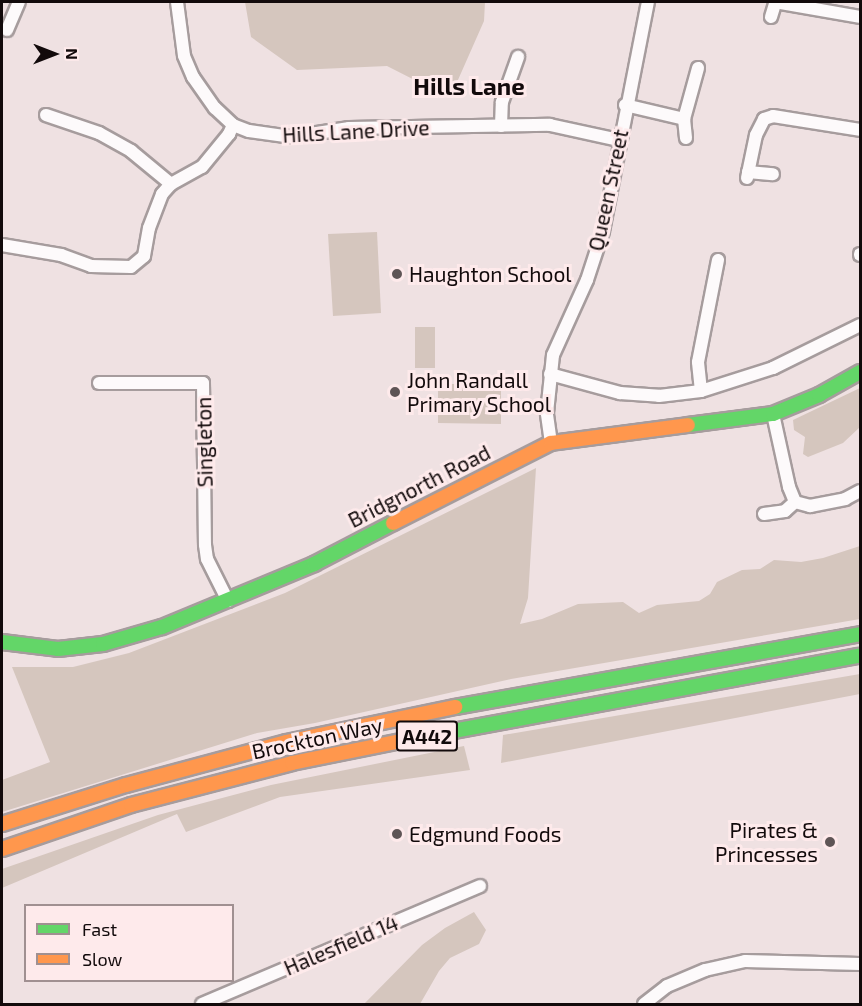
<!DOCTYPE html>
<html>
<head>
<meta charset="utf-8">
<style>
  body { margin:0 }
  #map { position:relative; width:862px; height:1006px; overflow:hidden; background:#efe1e2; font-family:"Exo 2",sans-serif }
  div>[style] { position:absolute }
  .green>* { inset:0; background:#d5c6be }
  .roads { filter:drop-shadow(2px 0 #a69c9d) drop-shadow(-2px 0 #a69c9d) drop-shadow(0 2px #a69c9d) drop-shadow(0 -2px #a69c9d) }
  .street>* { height:12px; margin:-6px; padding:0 6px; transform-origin:6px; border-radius:6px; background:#fdfafb }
  .fast>* { height:14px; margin:-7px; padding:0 7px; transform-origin:7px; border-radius:7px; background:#63d668 }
  .slow>* { height:14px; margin:-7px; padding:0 7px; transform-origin:7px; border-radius:7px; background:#ff974d }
  .dots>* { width:16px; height:16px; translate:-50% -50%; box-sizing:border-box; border:3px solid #feeaeb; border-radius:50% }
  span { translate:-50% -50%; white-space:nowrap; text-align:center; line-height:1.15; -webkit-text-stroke:6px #feeaeb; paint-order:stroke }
  .shield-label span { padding:2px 4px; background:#feeaeb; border:2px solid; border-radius:4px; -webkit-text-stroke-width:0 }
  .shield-label { font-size:20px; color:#120a0b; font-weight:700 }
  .street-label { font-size:21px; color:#120a0b }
  .poi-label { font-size:21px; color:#120a0b }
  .left { translate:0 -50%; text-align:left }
  .right { translate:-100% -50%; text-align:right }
  .quarter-label { font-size:24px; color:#120a0b; font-weight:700 }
  .frame { position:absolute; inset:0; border:3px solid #120a0b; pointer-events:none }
  .legend { position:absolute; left:24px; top:904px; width:210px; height:78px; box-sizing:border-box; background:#feeaeb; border:2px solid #a09091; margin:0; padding:8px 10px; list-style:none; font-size:18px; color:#120a0b }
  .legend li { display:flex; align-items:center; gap:12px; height:30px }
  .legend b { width:30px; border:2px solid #a09091 }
  .north { position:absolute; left:24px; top:24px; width:60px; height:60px; -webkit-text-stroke:4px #feeaeb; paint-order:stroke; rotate:90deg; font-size:16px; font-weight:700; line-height:24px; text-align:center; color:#120a0b }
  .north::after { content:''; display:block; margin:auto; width:21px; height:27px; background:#120a0b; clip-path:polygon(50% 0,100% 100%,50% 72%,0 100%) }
</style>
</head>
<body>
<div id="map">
  <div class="green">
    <div style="clip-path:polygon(245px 2px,485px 2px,484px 21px,450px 98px,387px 66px,297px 70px,251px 37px)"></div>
    <div style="clip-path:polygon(377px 232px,381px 313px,333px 316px,328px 234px)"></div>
    <div style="clip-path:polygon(415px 327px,435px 327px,435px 368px,415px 368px)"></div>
    <div style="clip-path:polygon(438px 384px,501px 384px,501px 424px,438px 423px)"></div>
    <div style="clip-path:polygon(860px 388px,860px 427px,843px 443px,808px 457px,803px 454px,805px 437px,794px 430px,793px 420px)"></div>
    <div style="clip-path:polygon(536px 468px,528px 598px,520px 624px,542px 619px,578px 604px,623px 602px,639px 613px,657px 605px,699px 601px,710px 594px,717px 582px,742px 570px,760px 569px,774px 560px,801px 562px,823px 558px,860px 546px,860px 619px,511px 679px,315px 723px,257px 733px,2px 812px,2px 780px,50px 762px,12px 667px,73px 667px,129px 653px,285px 593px)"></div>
    <div style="clip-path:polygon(860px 674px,860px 694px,501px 763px,503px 735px)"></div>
    <div style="clip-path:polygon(464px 746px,470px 770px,280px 797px,186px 832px,177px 814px,2px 888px,2px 869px,158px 815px,271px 785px)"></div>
    <div style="clip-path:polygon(474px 912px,486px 930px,479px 944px,450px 958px,439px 971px,420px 1004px,364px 1004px,422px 945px,445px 928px)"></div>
  </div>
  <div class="roads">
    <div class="street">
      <div style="left:177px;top:2px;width:54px;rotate:82.6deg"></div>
      <div style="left:184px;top:56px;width:23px;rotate:67deg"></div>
      <div style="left:193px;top:77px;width:38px;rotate:55deg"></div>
      <div style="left:215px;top:108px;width:25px;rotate:43deg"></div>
      <div style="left:233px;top:125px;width:17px;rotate:21deg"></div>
      <div style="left:249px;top:131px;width:42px;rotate:8.1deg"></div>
      <div style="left:291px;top:137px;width:59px;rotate:-8.8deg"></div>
      <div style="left:349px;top:128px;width:201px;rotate:-0.9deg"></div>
      <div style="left:550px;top:125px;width:71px;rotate:12.3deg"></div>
      <div style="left:775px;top:2px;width:86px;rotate:10deg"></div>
      <div style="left:771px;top:17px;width:14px;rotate:-73deg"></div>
      <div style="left:7px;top:30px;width:30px;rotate:-67deg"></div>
      <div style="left:625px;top:105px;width:61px;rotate:13.3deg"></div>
      <div style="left:46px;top:115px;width:56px;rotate:18.8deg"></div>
      <div style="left:99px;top:133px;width:37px;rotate:29deg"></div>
      <div style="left:131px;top:151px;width:52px;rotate:39.5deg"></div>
      <div style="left:501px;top:126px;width:24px;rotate:-88deg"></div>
      <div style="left:502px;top:102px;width:48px;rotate:-70.4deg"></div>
      <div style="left:686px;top:138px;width:19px;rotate:-96deg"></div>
      <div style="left:684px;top:119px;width:53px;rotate:-74.6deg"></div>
      <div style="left:748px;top:172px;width:25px;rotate:5deg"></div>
      <div style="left:747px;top:178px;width:44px;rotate:-78.2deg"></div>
      <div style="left:756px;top:135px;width:18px;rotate:-63deg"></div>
      <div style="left:764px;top:119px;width:9px;rotate:-18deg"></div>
      <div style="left:773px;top:116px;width:88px;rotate:9.1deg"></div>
      <div style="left:2px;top:245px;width:60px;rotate:9.6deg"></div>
      <div style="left:61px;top:255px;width:32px;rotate:20deg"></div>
      <div style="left:91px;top:266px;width:40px;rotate:1.4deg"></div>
      <div style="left:131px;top:267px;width:17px;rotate:-40deg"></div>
      <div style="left:144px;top:256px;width:28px;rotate:-80deg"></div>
      <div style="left:149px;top:228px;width:36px;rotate:-69deg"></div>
      <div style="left:162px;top:194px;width:13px;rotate:-48deg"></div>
      <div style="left:171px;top:184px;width:35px;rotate:-29deg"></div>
      <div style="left:202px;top:167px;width:43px;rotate:-50.7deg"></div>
      <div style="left:229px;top:134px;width:10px;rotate:-66deg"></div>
      <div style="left:860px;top:254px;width:1px;rotate:90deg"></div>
      <div style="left:550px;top:374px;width:73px;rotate:15.2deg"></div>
      <div style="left:620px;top:393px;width:39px;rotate:4deg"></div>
      <div style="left:659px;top:396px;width:42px;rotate:-6.8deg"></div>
      <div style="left:701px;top:391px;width:76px;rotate:-17.7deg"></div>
      <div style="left:773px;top:368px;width:97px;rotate:-26.3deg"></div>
      <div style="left:99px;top:383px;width:104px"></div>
      <div style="left:203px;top:383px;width:162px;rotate:89.3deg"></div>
      <div style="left:205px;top:545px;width:14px;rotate:82deg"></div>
      <div style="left:207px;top:559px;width:47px;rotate:63.4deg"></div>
      <div style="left:701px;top:391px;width:29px;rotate:-96deg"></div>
      <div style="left:698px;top:362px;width:104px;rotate:-78.9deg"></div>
      <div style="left:773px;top:414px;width:75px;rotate:77.6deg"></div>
      <div style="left:789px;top:487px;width:16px;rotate:68deg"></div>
      <div style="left:551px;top:443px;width:30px;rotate:-98deg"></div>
      <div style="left:547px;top:413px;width:58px;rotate:-84.1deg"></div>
      <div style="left:553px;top:355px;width:82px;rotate:-65.6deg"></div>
      <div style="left:587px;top:280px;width:52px;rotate:-71.9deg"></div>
      <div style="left:603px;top:231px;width:233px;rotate:-78.9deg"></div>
      <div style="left:795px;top:502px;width:16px;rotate:15deg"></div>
      <div style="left:810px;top:506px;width:36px;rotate:-11deg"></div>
      <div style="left:845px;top:499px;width:17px;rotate:-28deg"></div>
      <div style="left:764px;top:514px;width:21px;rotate:-8deg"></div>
      <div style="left:785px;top:511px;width:13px;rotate:-42deg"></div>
      <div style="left:202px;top:1004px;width:302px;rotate:-23deg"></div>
      <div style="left:644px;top:1004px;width:29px;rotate:-38deg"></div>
      <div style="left:667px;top:986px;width:41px;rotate:-22.8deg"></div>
      <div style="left:705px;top:970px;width:41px;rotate:-12.7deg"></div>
      <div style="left:745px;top:961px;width:115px;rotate:1.5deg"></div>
    </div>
    <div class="fast">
      <div style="left:688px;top:425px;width:86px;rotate:-7.4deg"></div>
      <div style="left:773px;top:414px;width:50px;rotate:-22.4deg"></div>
      <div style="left:819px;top:395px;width:47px;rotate:-29.3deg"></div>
      <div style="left:2px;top:642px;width:56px;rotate:7.1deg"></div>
      <div style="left:58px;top:649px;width:45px;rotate:-6.3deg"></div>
      <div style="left:103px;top:644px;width:61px;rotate:-16.1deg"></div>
      <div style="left:162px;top:627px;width:165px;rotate:-22.5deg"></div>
      <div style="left:314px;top:564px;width:89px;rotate:-27.4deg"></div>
      <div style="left:455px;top:707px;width:412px;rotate:-10.2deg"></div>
      <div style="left:421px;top:737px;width:446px;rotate:-10.5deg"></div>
    </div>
    <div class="slow">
      <div style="left:393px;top:523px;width:177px;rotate:-26.9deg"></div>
      <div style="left:551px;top:443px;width:138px;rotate:-7.5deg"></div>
      <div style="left:2px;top:824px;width:130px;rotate:-17.5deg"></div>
      <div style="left:126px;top:785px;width:166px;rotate:-15deg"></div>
      <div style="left:286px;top:742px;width:173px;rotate:-11.7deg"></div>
      <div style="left:2px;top:849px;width:136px;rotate:-18.8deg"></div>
      <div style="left:131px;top:805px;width:166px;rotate:-14.6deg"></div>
      <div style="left:292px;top:763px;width:132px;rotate:-11.4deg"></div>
    </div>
  </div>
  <div class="dots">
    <div style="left:397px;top:274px;background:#5f5556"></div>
    <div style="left:395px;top:392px;background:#5f5556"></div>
    <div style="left:397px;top:834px;background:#5f5556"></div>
    <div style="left:830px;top:842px;background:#5f5556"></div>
  </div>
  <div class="shield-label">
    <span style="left:427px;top:736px">A442</span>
  </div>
  <div class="street-label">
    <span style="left:356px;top:131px;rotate:-3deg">Hills Lane Drive</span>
    <span style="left:608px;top:190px;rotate:-78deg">Queen Street</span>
    <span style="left:204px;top:442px;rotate:-91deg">Singleton</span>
    <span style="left:419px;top:486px;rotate:-27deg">Bridgnorth Road</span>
    <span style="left:317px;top:738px;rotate:-12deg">Brockton Way</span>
    <span style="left:341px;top:945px;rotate:-23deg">Halesfield 14</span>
  </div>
  <div class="poi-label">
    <span class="left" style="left:409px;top:274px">Haughton School</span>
    <span class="left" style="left:407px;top:392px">John Randall<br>Primary School</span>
    <span class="right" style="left:818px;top:842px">Pirates &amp;<br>Princesses</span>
    <span class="left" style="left:409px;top:834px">Edgmund Foods</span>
  </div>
  <div class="quarter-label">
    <span style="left:469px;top:86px">Hills Lane</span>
  </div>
  <div class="frame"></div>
  <ul class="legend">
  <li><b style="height:8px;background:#63d668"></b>Fast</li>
  <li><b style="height:8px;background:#ff974d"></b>Slow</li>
  </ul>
  <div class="north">N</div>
</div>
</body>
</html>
